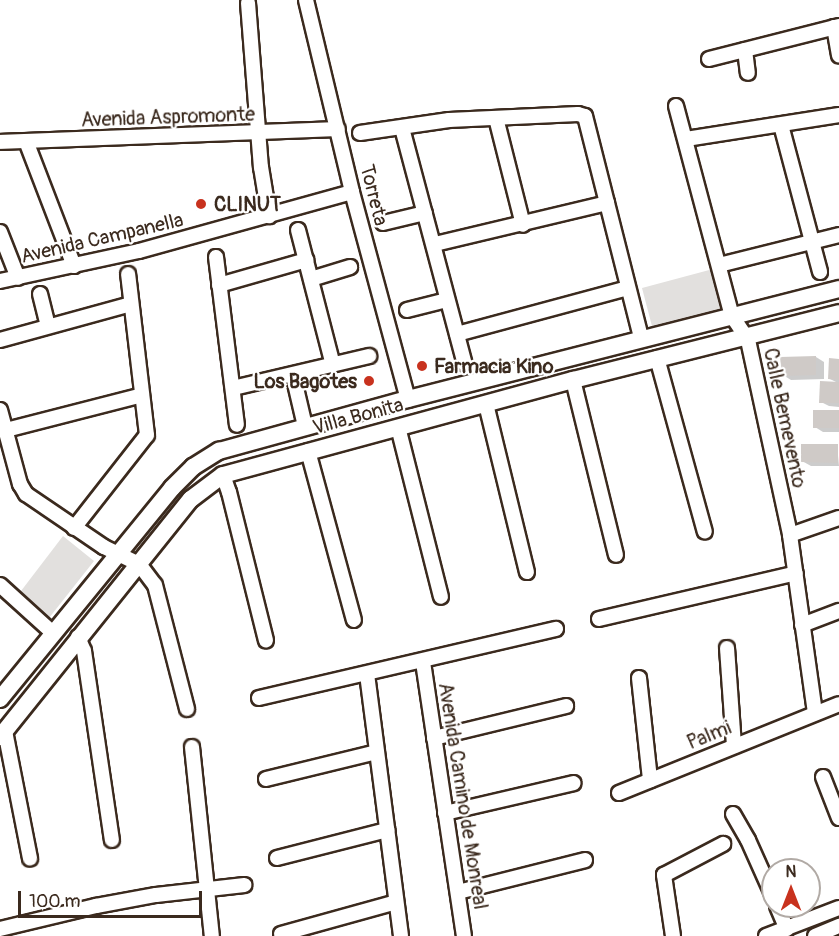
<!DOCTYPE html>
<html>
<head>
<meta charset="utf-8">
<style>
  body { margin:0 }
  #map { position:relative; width:839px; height:936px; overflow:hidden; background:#fff; font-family:Pangolin,sans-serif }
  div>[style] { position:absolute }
  .green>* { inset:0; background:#e2e0de }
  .shadow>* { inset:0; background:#0003 }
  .building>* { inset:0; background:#cfcac7 }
  .roads { filter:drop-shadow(2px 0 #3b2a1e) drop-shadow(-2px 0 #3b2a1e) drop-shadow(0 2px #3b2a1e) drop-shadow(0 -2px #3b2a1e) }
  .minor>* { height:14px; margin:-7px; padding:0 7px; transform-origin:7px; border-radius:7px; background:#fff }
  .tertiary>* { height:16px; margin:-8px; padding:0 8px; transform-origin:8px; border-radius:8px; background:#fff }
  .dots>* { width:16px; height:16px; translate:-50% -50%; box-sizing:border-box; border:3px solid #fff; border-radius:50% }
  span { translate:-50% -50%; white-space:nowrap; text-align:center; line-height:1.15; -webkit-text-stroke:4.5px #fff; paint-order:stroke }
  .street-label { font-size:20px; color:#3b2a1e }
  .poi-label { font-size:20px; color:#3b2a1e; font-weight:700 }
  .left { translate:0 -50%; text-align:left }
  .right { translate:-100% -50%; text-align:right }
  .north { position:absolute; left:761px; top:858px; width:60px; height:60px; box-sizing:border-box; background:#fff; border:2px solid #b1aaa5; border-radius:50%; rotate:0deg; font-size:16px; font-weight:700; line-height:24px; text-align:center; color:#3b2a1e }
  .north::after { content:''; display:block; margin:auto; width:21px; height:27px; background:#c8321e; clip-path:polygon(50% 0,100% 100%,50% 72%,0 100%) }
  .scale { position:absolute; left:18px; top:891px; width:184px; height:27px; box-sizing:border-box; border:3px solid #3b2a1e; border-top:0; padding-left:8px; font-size:18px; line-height:21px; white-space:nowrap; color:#3b2a1e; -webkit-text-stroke:4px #fff; paint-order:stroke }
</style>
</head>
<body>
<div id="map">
  <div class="green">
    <div style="clip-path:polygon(713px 269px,724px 311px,653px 330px,642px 288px)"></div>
    <div style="clip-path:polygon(63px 536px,94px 561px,49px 618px,21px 591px)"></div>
  </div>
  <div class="shadow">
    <div style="clip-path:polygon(816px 357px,824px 362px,824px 379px,791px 380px,783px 375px)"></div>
    <div style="clip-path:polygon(839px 360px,839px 407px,829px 406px,821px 402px,838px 383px,830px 379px)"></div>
    <div style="clip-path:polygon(839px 412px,839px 432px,823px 432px,815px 427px)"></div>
    <div style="clip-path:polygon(837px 445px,839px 466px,811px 466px,802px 461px)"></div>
  </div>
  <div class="building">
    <div style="clip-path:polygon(205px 197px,208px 208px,197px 211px,194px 200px)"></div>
    <div style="clip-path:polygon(816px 356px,816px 375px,782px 376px,780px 357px)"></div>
    <div style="clip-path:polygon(829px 358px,839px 359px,839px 380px,828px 379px)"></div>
    <div style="clip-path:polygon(820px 381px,839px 382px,839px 403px,819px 403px)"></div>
    <div style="clip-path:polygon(813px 410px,839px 410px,839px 428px,813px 428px)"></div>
    <div style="clip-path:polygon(801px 444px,838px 444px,838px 463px,801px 462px)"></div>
  </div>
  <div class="roads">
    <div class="minor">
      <div style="left:306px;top:0;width:197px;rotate:76.5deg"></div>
      <div style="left:352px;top:192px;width:214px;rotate:74.9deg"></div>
      <div style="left:248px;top:3px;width:165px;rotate:85.5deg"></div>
      <div style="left:261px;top:167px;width:50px;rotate:80.7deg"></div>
      <div style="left:834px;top:27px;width:29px;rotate:80deg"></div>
      <div style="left:745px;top:50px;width:23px;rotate:83deg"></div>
      <div style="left:709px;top:59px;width:134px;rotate:-14.2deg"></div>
      <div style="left:676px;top:106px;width:217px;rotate:75.1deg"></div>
      <div style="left:732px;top:316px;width:29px;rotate:56deg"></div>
      <div style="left:748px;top:340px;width:199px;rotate:77.8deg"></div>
      <div style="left:790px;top:535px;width:180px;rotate:82deg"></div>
      <div style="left:496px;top:118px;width:110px;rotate:75.8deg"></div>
      <div style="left:781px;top:125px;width:152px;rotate:75.1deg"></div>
      <div style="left:402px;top:128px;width:244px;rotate:75.1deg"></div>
      <div style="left:360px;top:133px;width:90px;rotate:-8.3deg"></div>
      <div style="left:449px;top:120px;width:129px;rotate:-2.7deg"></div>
      <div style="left:578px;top:114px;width:7px;rotate:16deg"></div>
      <div style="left:585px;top:116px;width:229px;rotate:75.8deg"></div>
      <div style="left:686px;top:139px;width:155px;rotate:-8.9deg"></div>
      <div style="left:26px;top:141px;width:134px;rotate:69deg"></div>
      <div style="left:0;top:142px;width:338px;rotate:-2.2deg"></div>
      <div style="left:383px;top:223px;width:43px;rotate:-13.4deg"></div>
      <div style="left:298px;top:230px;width:139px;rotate:75.5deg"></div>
      <div style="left:0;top:232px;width:49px;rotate:68.6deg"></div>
      <div style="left:435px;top:244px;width:177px;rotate:-13.4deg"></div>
      <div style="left:216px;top:257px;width:169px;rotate:82.9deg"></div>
      <div style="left:719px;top:265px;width:124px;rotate:-14deg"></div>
      <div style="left:311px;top:279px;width:41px;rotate:-17.1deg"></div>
      <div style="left:0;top:281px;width:142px;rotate:-12.2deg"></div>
      <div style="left:139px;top:251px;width:221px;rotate:-15.5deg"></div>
      <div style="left:219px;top:285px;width:91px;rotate:-16deg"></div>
      <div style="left:40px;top:294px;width:33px;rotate:76deg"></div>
      <div style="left:407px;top:310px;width:41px;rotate:-14deg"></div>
      <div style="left:457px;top:334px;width:177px;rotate:-15.1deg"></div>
      <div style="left:0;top:340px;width:136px;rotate:-15.4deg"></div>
      <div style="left:657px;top:358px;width:180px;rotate:74.6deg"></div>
      <div style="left:293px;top:375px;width:52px;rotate:76.8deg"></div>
      <div style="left:573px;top:380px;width:180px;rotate:76.2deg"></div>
      <div style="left:233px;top:388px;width:140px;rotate:-13.2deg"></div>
      <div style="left:486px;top:404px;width:173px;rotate:76.3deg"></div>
      <div style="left:0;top:410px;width:77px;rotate:74.9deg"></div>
      <div style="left:20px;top:484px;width:12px;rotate:59deg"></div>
      <div style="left:26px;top:494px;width:94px;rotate:34.2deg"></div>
      <div style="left:104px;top:547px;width:39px;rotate:26deg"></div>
      <div style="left:139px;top:564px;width:26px;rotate:53deg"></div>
      <div style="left:155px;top:585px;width:128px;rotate:75.5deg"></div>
      <div style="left:398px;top:427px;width:175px;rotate:75.8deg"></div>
      <div style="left:6px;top:430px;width:140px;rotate:-14.4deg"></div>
      <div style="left:308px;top:451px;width:175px;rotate:74.8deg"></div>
      <div style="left:223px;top:475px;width:18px;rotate:71deg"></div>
      <div style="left:229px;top:492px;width:153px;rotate:76deg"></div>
      <div style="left:74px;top:528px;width:118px;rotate:-51.9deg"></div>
      <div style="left:147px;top:435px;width:162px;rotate:-96.7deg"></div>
      <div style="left:790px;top:535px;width:52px;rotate:-19.1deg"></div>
      <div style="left:0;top:585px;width:72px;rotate:42.2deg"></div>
      <div style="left:599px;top:619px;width:202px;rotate:-13.1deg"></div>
      <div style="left:802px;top:625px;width:40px;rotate:-21deg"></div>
      <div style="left:78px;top:637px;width:15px;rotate:67deg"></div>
      <div style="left:84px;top:651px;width:191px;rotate:81.6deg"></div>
      <div style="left:727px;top:648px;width:98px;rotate:85.9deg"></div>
      <div style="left:423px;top:662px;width:277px;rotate:81.5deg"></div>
      <div style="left:367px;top:674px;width:264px;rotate:82.6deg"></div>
      <div style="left:639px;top:678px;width:103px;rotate:83.8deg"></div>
      <div style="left:259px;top:698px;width:305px;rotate:-13.1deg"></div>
      <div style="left:5px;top:731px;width:130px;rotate:78.9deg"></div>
      <div style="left:434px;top:738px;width:136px;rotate:-13.6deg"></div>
      <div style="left:192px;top:747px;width:190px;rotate:84deg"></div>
      <div style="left:823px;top:777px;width:44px;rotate:68.7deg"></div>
      <div style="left:266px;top:779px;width:114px;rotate:-13.7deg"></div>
      <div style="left:619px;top:793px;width:237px;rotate:-22deg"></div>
      <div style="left:445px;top:813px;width:132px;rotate:-13.1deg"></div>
      <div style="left:733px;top:814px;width:30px;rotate:60deg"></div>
      <div style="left:748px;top:840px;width:61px;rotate:65.9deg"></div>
      <div style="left:277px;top:858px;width:114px;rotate:-14.3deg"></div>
      <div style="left:458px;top:892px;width:131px;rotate:-14.1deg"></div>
      <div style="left:777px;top:906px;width:25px;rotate:67deg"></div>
      <div style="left:0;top:929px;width:99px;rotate:-13.5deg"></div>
      <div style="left:96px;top:906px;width:61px;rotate:-10.4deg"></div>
      <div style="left:156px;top:895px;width:89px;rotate:-6.5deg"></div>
      <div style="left:281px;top:934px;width:119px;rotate:-15.5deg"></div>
      <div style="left:673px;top:936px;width:62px;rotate:-98.4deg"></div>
      <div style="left:664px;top:875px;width:67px;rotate:-27.7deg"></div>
      <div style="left:766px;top:936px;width:78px;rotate:-21deg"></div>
      <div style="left:815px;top:936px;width:26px;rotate:-23deg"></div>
    </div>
    <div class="tertiary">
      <div style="left:0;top:699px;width:272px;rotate:-50.8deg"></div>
      <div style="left:172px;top:488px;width:30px;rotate:-45deg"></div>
      <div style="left:193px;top:467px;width:31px;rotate:-32deg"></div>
      <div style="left:219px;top:451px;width:196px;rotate:-15.4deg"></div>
      <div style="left:408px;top:399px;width:445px;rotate:-14.3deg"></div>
      <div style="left:0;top:737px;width:305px;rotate:-51.3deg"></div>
      <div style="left:191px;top:499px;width:40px;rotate:-37deg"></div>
      <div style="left:223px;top:475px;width:363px;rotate:-15.2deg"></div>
      <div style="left:573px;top:380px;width:274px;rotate:-14.1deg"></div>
    </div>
  </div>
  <div class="dots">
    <div style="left:201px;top:204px;background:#c8321e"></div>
    <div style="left:422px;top:366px;background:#c8321e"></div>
    <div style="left:369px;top:381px;background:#c8321e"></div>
  </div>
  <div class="street-label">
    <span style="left:168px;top:117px;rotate:-2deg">Avenida Aspromonte</span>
    <span style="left:374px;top:195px;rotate:76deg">Torreta</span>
    <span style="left:102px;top:238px;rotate:-13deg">Avenida Campanella</span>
    <span style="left:358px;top:416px;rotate:-15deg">Villa Bonita</span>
    <span style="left:785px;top:418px;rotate:78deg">Calle Bemevento</span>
    <span style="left:709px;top:735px;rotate:-22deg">Palmi</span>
    <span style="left:463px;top:796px;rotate:81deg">Avenida Camino de Monreal</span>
  </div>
  <div class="poi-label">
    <span class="left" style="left:214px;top:204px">CLINUT</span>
    <span class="left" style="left:434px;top:366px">Farmacia Kino</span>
    <span class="right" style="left:357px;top:381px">Los Bagotes</span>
  </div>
  <div class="north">N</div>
  <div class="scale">100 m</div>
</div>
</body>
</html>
